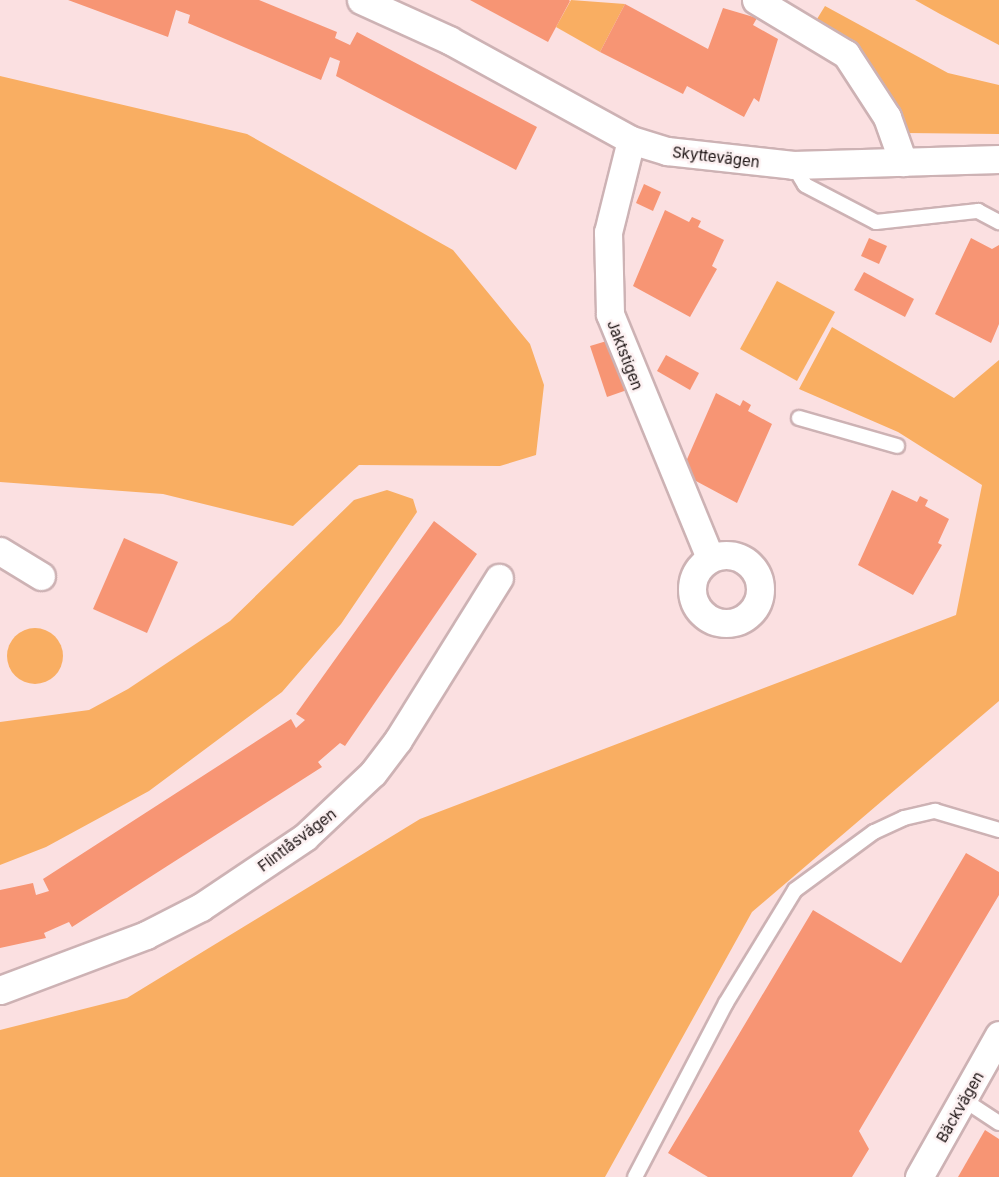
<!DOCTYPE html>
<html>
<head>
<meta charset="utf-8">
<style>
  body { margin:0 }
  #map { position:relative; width:999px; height:1177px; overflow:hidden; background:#fbe0e1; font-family:Inter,sans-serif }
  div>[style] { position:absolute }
  .green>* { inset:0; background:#f9ae62 }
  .round { border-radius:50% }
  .building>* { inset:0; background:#f79574 }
  .roads { filter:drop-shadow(2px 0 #cdb2b4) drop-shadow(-2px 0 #cdb2b4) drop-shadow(0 2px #cdb2b4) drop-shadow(0 -2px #cdb2b4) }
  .lane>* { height:14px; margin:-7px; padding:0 7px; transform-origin:7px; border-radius:7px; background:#fff }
  .street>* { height:27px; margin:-13.5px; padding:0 13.5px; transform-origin:13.5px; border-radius:13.5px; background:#fff }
  .street>.ring { margin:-13.5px; padding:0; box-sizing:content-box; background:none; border:27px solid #fff; border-radius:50% }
  span { translate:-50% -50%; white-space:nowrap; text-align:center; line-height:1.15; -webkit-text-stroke:5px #fdf1f2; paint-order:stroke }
  .street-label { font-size:15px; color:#191010 }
</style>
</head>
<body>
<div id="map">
  <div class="green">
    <div style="clip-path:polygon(571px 0,625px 4px,600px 52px,556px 27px)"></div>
    <div style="clip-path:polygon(915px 0,999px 0,999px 45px,940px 14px)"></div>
    <div style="clip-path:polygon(825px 6px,948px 73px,999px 85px,999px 134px,907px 133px,857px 55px,817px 19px)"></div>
    <div style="clip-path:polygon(0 76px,247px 134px,453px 250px,530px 344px,544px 385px,536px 455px,500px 466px,359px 465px,293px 526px,163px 494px,0 482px)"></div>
    <div style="clip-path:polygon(777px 281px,835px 312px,797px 381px,740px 349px)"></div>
    <div style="clip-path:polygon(832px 327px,954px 398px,999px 360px,999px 701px,752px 912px,605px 1177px,0 1177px,0 1030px,127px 998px,420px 819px,956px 615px,982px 485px,898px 432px,799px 389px)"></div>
    <div style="clip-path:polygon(387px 490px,413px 499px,417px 512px,341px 624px,282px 692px,149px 791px,46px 847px,0 865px,0 722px,89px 710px,128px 689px,230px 621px,354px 500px)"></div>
    <div class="round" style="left:7px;top:628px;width:56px;height:56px"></div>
  </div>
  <div class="building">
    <div style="clip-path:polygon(68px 0,259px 0,337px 32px,335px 38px,350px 45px,357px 32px,537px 127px,516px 170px,336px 76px,340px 61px,330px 57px,321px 80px,188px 23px,190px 15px,176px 10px,168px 37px)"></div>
    <div style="clip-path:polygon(470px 0,569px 0,570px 1px,548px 42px)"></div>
    <div style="clip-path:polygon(625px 4px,708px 49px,723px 8px,757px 18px,753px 25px,778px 39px,759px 102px,754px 98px,744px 117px,687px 86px,683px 94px,600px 52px)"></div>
    <div style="clip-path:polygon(644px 184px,661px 192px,653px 211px,636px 203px)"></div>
    <div style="clip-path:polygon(665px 210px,689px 222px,692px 217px,701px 221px,698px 227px,724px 240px,712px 266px,717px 269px,690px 317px,633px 286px)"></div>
    <div style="clip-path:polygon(869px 238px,887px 246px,879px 264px,861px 256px)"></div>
    <div style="clip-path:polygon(971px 238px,992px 249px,999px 245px,999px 324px,991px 343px,935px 314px)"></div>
    <div style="clip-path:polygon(864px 272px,914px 299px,905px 317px,854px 290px)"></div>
    <div style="clip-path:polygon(610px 340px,627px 390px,607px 397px,590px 346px)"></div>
    <div style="clip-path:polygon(666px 355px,699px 373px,690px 390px,657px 371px)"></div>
    <div style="clip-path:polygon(716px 393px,740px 406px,743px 400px,751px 405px,748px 411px,772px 424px,737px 503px,681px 473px)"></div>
    <div style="clip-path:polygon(892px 490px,917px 502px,920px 496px,928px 500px,925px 506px,949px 519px,938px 543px,942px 545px,913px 595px,858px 565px)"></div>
    <div style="clip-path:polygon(434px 521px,477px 554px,345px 746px,340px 743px,318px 762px,322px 767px,72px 927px,69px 922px,44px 933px,46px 938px,0 948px,0 890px,33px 883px,36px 895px,49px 891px,43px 879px,291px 719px,296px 728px,305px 720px,296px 714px)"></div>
    <div style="clip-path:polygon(124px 538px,178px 562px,147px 633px,93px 609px)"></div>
    <div style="clip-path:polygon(966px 853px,999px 872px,999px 895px,859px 1131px,869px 1149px,852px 1177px,708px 1177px,668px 1153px,813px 910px,901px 963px)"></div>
    <div style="clip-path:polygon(985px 1130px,999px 1139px,999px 1177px,958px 1177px)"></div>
  </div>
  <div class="roads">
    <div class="lane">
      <div style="left:793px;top:165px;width:23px;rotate:59deg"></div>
      <div style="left:805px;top:185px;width:80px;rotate:27.5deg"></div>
      <div style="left:876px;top:222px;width:103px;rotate:-6.2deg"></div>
      <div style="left:978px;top:211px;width:24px;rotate:28deg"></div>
      <div style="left:799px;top:418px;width:102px;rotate:15.9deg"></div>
      <div style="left:964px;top:1100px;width:42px;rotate:33.3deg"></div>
      <div style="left:635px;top:1177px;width:196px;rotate:-62.4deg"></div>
      <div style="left:726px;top:1003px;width:132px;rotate:-58.6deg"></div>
      <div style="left:795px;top:890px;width:98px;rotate:-36.3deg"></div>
      <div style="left:874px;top:832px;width:33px;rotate:-25deg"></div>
      <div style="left:904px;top:818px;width:32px;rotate:-13deg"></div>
      <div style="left:935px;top:811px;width:67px;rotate:16.5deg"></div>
    </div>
    <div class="street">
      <div style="left:361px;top:0;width:97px;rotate:24.4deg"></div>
      <div style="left:449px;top:40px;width:208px;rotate:28.8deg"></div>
      <div style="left:631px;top:140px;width:38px;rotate:17deg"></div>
      <div style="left:667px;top:151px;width:127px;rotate:6.3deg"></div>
      <div style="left:793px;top:165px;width:206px;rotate:-1.7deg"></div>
      <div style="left:756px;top:0;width:105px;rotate:31deg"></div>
      <div style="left:846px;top:54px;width:75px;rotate:56.9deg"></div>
      <div style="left:887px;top:117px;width:48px;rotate:70.4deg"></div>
      <div style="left:631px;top:140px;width:95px;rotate:104deg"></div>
      <div style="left:608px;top:232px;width:82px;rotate:88.6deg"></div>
      <div style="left:610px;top:314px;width:264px;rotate:67.7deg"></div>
      <div style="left:0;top:551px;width:48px;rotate:31.4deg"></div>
      <div class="ring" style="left:692px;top:555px;width:41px;height:41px"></div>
      <div style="left:0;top:990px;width:156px;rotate:-20.6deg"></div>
      <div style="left:146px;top:935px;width:62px;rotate:-27deg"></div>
      <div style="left:201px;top:907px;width:125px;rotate:-33.9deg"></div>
      <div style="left:305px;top:837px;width:93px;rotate:-43.3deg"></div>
      <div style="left:373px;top:773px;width:41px;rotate:-52.9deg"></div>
      <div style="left:398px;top:740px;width:191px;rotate:-58.1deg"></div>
      <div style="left:919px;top:1177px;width:163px;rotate:-60.6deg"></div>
    </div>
  </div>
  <div class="street-label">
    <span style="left:716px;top:157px;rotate:7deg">Skyttevägen</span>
    <span style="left:625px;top:355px;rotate:69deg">Jaktstigen</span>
    <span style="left:297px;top:840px;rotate:-37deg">Flintlåsvägen</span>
    <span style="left:960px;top:1107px;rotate:-60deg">Bäckvägen</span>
  </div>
</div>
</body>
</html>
